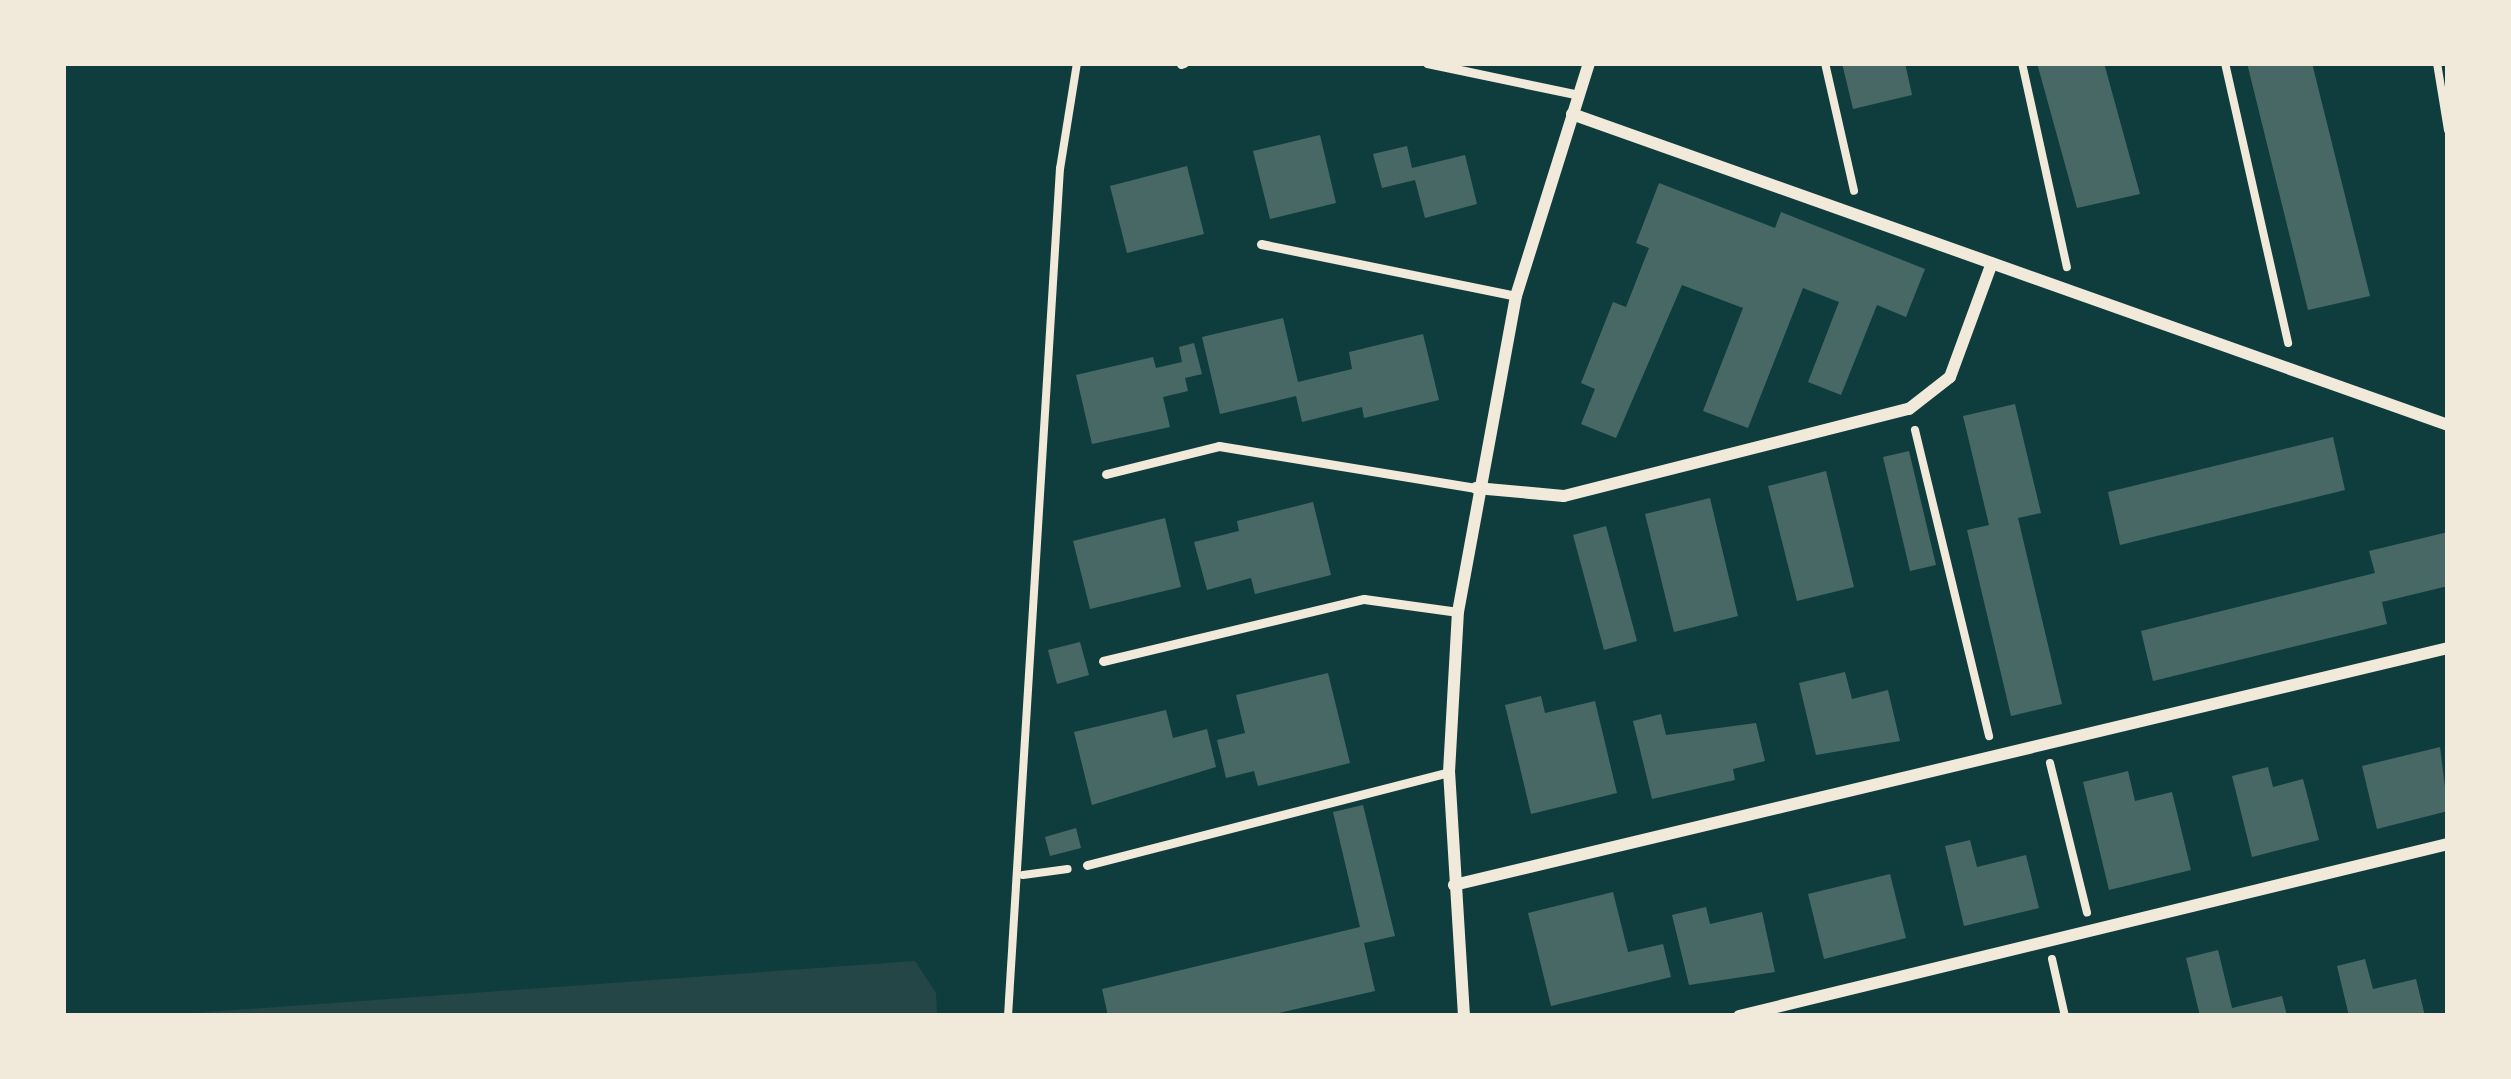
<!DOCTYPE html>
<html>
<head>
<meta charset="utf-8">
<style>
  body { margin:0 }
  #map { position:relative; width:2511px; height:1079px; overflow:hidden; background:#0f3d3e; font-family:"Fira Sans",sans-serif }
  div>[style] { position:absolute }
  .green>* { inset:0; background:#244646 }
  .building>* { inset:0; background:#486865 }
  .path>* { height:8px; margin:-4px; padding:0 4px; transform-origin:4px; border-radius:4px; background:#f1e9da }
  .service>* { height:9px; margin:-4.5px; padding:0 4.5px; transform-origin:4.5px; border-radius:4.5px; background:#f1e9da }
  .minor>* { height:12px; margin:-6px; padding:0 6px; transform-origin:6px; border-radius:6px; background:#f1e9da }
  span { translate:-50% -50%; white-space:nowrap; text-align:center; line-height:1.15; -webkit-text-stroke:9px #f1e9da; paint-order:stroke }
  .frame { position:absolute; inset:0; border:66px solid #f1e9da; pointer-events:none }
</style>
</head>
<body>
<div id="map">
  <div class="green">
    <div style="clip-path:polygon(915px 961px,936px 993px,937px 1016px,153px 1016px)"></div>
  </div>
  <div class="building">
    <div style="clip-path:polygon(1842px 63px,1905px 63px,1912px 95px,1853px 109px)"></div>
    <div style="clip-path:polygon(2037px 63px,2104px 63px,2140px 194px,2077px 208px)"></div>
    <div style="clip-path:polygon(2247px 63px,2312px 63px,2370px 296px,2308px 310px)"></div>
    <div style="clip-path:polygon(1320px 135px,1336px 203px,1270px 219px,1253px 151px)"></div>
    <div style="clip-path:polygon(1407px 146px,1412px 168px,1465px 155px,1477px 204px,1425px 218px,1415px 180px,1382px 188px,1373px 154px)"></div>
    <div style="clip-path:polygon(1187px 166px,1204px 234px,1127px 253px,1110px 186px)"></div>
    <div style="clip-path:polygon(1659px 183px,1775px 228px,1781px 212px,1925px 269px,1906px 317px,1877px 305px,1841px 395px,1808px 382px,1839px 302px,1803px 288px,1748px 428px,1703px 411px,1743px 308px,1682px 285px,1616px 438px,1581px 424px,1595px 389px,1581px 383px,1613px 302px,1626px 307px,1649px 248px,1636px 243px)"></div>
    <div style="clip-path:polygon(1283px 318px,1298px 382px,1352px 369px,1349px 352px,1423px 334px,1439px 400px,1364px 418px,1362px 407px,1302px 422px,1296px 396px,1220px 414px,1202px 337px)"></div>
    <div style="clip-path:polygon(1194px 343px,1202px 374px,1185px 378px,1188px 391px,1163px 397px,1170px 427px,1092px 444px,1076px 375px,1153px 357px,1156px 368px,1182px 362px,1179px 347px)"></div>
    <div style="clip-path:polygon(2015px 404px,2041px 513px,2018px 518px,2062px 704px,2011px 716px,1967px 530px,1989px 525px,1963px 416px)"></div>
    <div style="clip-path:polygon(2333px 437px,2345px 490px,2120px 545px,2108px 492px)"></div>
    <div style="clip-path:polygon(1909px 451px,1936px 565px,1910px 571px,1883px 457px)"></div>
    <div style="clip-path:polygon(1826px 471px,1854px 587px,1797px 601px,1768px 486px)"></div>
    <div style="clip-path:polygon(1710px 498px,1738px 616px,1674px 632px,1645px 514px)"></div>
    <div style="clip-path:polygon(1313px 502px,1331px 575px,1255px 594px,1251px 578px,1207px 590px,1194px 542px,1239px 531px,1237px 521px)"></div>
    <div style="clip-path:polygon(1165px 518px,1181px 587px,1090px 609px,1073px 541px)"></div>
    <div style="clip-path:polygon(1606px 526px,1637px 641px,1604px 650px,1573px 535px)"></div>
    <div style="clip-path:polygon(2448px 532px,2448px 586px,2382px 602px,2387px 624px,2153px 681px,2141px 631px,2375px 573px,2369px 551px)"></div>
    <div style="clip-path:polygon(1080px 642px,1089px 675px,1057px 684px,1048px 650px)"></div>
    <div style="clip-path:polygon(1845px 672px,1852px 699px,1888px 690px,1900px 741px,1816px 755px,1799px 683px)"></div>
    <div style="clip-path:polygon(1328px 673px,1350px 763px,1258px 786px,1254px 771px,1226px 778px,1217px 740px,1245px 733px,1236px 695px)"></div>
    <div style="clip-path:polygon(1541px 696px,1545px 713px,1595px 701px,1617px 793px,1531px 814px,1505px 705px)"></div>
    <div style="clip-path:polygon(1166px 710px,1173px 738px,1207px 729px,1216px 767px,1092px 805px,1074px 732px)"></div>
    <div style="clip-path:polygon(1661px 714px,1666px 735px,1756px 723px,1765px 761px,1733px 769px,1735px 780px,1652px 799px,1633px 721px)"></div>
    <div style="clip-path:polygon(2440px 747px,2448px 811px,2377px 829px,2362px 766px)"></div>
    <div style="clip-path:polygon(2268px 767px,2273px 787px,2303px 779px,2319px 840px,2252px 857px,2232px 776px)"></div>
    <div style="clip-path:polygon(2128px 771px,2135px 801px,2172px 792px,2191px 870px,2109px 890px,2083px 782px)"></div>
    <div style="clip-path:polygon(1363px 805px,1395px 936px,1364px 943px,1375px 991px,1266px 1016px,1108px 1016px,1102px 989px,1360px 927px,1333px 812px)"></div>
    <div style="clip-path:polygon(1076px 828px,1081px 848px,1050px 856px,1045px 837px)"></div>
    <div style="clip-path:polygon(1970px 840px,1977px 867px,2026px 855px,2039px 908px,1964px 926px,1945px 846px)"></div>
    <div style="clip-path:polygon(1890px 874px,1906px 938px,1824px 959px,1808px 894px)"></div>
    <div style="clip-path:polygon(1613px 892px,1628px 952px,1663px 944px,1671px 977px,1551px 1006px,1528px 913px)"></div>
    <div style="clip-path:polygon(1706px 907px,1710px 924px,1762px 912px,1775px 972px,1689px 985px,1672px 915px)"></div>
    <div style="clip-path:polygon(2218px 950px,2232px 1008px,2282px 996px,2287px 1016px,2200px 1016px,2186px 958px)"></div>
    <div style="clip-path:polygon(2365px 959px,2373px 989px,2416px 979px,2425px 1016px,2349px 1016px,2337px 966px)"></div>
  </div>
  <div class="path">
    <div style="left:1825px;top:63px;width:131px;rotate:77.2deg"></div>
    <div style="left:2022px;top:63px;width:209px;rotate:77.6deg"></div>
    <div style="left:2225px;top:63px;width:287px;rotate:77.3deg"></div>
    <div style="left:2437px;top:63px;width:68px;rotate:80.7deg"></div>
    <div style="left:1915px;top:430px;width:315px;rotate:76.4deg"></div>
    <div style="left:2050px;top:763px;width:154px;rotate:76.1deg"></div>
    <div style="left:1023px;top:875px;width:45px;rotate:-7.6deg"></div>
    <div style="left:2052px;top:959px;width:58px;rotate:77.2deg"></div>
    <div style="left:1008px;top:1016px;width:849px;rotate:-86.49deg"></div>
    <div style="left:1060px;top:169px;width:107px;rotate:-80.9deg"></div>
  </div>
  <div class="service">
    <div style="left:1427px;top:63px;width:155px;rotate:11.9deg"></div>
    <div style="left:1181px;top:64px;width:3px;rotate:-18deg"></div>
    <div style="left:1261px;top:244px;width:260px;rotate:11.5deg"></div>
    <div style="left:1106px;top:474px;width:116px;rotate:-13.9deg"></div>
    <div style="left:1219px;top:446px;width:260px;rotate:9.3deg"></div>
    <div style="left:1103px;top:661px;width:268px;rotate:-13.4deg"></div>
    <div style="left:1364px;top:599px;width:95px;rotate:7.9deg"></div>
    <div style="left:1087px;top:865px;width:374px;rotate:-14.4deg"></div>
  </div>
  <div class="minor">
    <div style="left:1572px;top:114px;width:930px;rotate:19.55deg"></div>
    <div style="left:1476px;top:488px;width:88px;rotate:5.2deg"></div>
    <div style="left:1564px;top:496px;width:356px;rotate:-14.2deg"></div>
    <div style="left:1909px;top:409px;width:52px;rotate:-38deg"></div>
    <div style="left:1950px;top:377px;width:121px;rotate:-69.8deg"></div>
    <div style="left:1454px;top:885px;width:1022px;rotate:-13.41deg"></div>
    <div style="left:1464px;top:1016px;width:244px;rotate:-93.5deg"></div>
    <div style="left:1449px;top:772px;width:160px;rotate:-86.8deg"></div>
    <div style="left:1458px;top:612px;width:321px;rotate:-79.6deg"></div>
    <div style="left:1516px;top:296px;width:244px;rotate:-72.6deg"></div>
    <div style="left:1739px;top:1016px;width:730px;rotate:-13.64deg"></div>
  </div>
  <div class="frame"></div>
</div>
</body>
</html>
